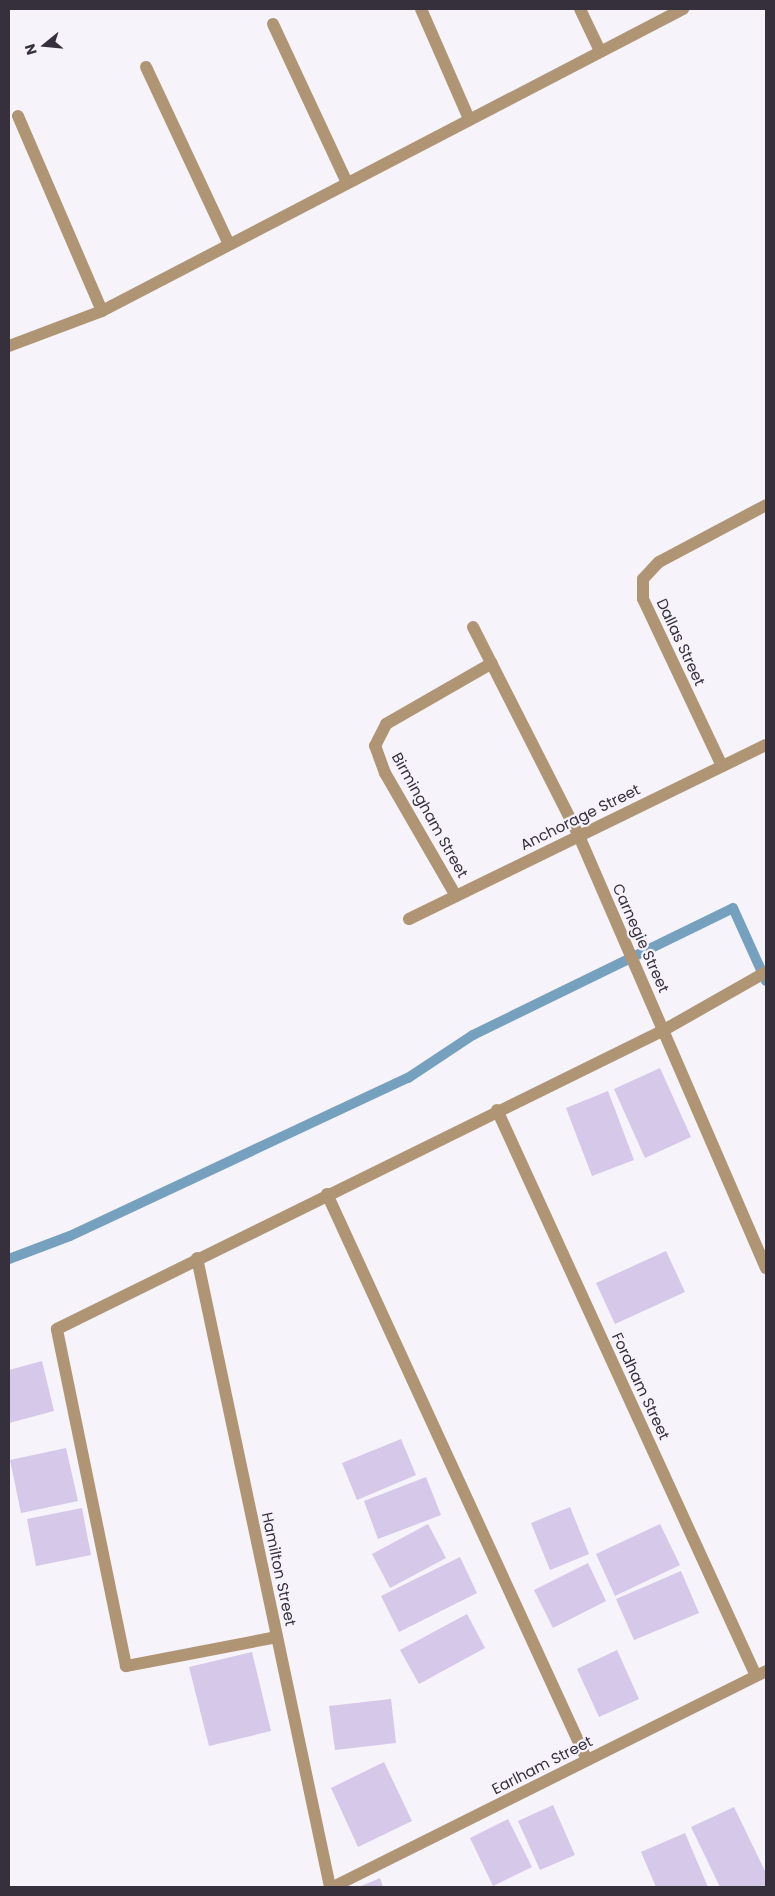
<!DOCTYPE html>
<html>
<head>
<meta charset="utf-8">
<style>
  body { margin:0 }
  #map { position:relative; width:775px; height:1896px; overflow:hidden; background:#f6f3fa; font-family:Poppins,sans-serif }
  div>[style] { position:absolute }
  .stream>* { height:10px; margin:-5px; padding:0 5px; transform-origin:5px; border-radius:5px; background:#75a0be }
  .building>* { inset:0; background:#d6c8e9 }
  .minor>* { height:12px; margin:-6px; padding:0 6px; transform-origin:6px; border-radius:6px; background:#b09575 }
  span { translate:-50% -50%; white-space:nowrap; text-align:center; line-height:1.15; -webkit-text-stroke:4.5px #f6f3fa; paint-order:stroke }
  .street-label { font-size:15px; color:#36303d }
  .frame { position:absolute; inset:0; border:10px solid #36303d; pointer-events:none }
  .north { position:absolute; left:20px; top:20px; width:50px; height:50px; -webkit-text-stroke:4px #f6f3fa; paint-order:stroke; rotate:253deg; font-size:14px; font-weight:700; line-height:20px; text-align:center; color:#36303d }
  .north::after { content:''; display:block; margin:auto; width:18px; height:22px; background:#36303d; clip-path:polygon(50% 0,100% 100%,50% 72%,0 100%) }
</style>
</head>
<body>
<div id="map">
  <div class="stream">
    <div style="left:9px;top:1259px;width:65px;rotate:-20.7deg"></div>
    <div style="left:70px;top:1236px;width:373px;rotate:-25.1deg"></div>
    <div style="left:408px;top:1078px;width:78px;rotate:-33.5deg"></div>
    <div style="left:473px;top:1035px;width:289px;rotate:-26deg"></div>
    <div style="left:733px;top:908px;width:80px;rotate:65.7deg"></div>
  </div>
  <div class="building">
    <div style="clip-path:polygon(660px 1068px,691px 1137px,645px 1158px,614px 1089px)"></div>
    <div style="clip-path:polygon(608px 1091px,634px 1160px,592px 1176px,566px 1108px)"></div>
    <div style="clip-path:polygon(666px 1251px,685px 1292px,615px 1324px,596px 1283px)"></div>
    <div style="clip-path:polygon(42px 1361px,54px 1411px,9px 1423px,9px 1370px)"></div>
    <div style="clip-path:polygon(401px 1439px,416px 1475px,357px 1500px,342px 1463px)"></div>
    <div style="clip-path:polygon(66px 1448px,78px 1501px,21px 1513px,10px 1460px)"></div>
    <div style="clip-path:polygon(426px 1477px,441px 1515px,378px 1539px,364px 1501px)"></div>
    <div style="clip-path:polygon(570px 1507px,589px 1554px,550px 1570px,531px 1523px)"></div>
    <div style="clip-path:polygon(82px 1508px,91px 1555px,36px 1566px,27px 1519px)"></div>
    <div style="clip-path:polygon(428px 1524px,446px 1558px,390px 1588px,372px 1554px)"></div>
    <div style="clip-path:polygon(660px 1524px,680px 1565px,615px 1596px,596px 1554px)"></div>
    <div style="clip-path:polygon(460px 1557px,477px 1593px,399px 1632px,381px 1596px)"></div>
    <div style="clip-path:polygon(588px 1563px,606px 1601px,553px 1628px,534px 1590px)"></div>
    <div style="clip-path:polygon(681px 1571px,699px 1613px,634px 1640px,616px 1599px)"></div>
    <div style="clip-path:polygon(467px 1614px,485px 1648px,419px 1684px,400px 1650px)"></div>
    <div style="clip-path:polygon(617px 1650px,639px 1699px,599px 1717px,577px 1669px)"></div>
    <div style="clip-path:polygon(252px 1652px,271px 1731px,209px 1746px,189px 1667px)"></div>
    <div style="clip-path:polygon(391px 1699px,396px 1743px,335px 1750px,329px 1706px)"></div>
    <div style="clip-path:polygon(384px 1762px,412px 1821px,358px 1847px,331px 1788px)"></div>
    <div style="clip-path:polygon(553px 1805px,575px 1855px,540px 1870px,518px 1821px)"></div>
    <div style="clip-path:polygon(734px 1807px,766px 1873px,766px 1887px,720px 1887px,691px 1827px)"></div>
    <div style="clip-path:polygon(508px 1819px,532px 1867px,493px 1886px,470px 1838px)"></div>
    <div style="clip-path:polygon(685px 1833px,708px 1887px,656px 1887px,641px 1852px)"></div>
    <div style="clip-path:polygon(380px 1878px,383px 1887px,359px 1887px)"></div>
  </div>
  <div class="minor">
    <div style="left:421px;top:9px;width:120px;rotate:66.4deg"></div>
    <div style="left:580px;top:9px;width:47px;rotate:64.5deg"></div>
    <div style="left:273px;top:24px;width:175px;rotate:65deg"></div>
    <div style="left:146px;top:67px;width:195px;rotate:64.9deg"></div>
    <div style="left:18px;top:116px;width:212px;rotate:66.7deg"></div>
    <div style="left:9px;top:346px;width:99px;rotate:-20.6deg"></div>
    <div style="left:102px;top:311px;width:655px;rotate:-27.47deg"></div>
    <div style="left:473px;top:627px;width:234px;rotate:63.1deg"></div>
    <div style="left:579px;top:836px;width:471px;rotate:66.6deg"></div>
    <div style="left:722px;top:766px;width:185px;rotate:-115.3deg"></div>
    <div style="left:643px;top:599px;width:20px;rotate:-90deg"></div>
    <div style="left:643px;top:579px;width:23px;rotate:-47deg"></div>
    <div style="left:659px;top:562px;width:121px;rotate:-28deg"></div>
    <div style="left:456px;top:896px;width:142px;rotate:-120deg"></div>
    <div style="left:385px;top:773px;width:29px;rotate:-110deg"></div>
    <div style="left:375px;top:746px;width:25px;rotate:-63deg"></div>
    <div style="left:386px;top:724px;width:122px;rotate:-29.9deg"></div>
    <div style="left:409px;top:919px;width:397px;rotate:-26deg"></div>
    <div style="left:497px;top:1110px;width:622px;rotate:65.41deg"></div>
    <div style="left:327px;top:1194px;width:623px;rotate:65.33deg"></div>
    <div style="left:197px;top:1258px;width:643px;rotate:78.06deg"></div>
    <div style="left:277px;top:1637px;width:154px;rotate:169.1deg"></div>
    <div style="left:126px;top:1666px;width:344px;rotate:-101.6deg"></div>
    <div style="left:57px;top:1329px;width:677px;rotate:-26.22deg"></div>
    <div style="left:664px;top:1030px;width:117px;rotate:-29.6deg"></div>
    <div style="left:333px;top:1887px;width:484px;rotate:-26.5deg"></div>
  </div>
  <div class="street-label">
    <span style="left:681px;top:642px;rotate:65deg">Dallas Street</span>
    <span style="left:430px;top:815px;rotate:61deg">Birmingham Street</span>
    <span style="left:580px;top:817px;rotate:-26deg">Anchorage Street</span>
    <span style="left:641px;top:938px;rotate:66deg">Carnegie Street</span>
    <span style="left:641px;top:1386px;rotate:65deg">Fordham Street</span>
    <span style="left:279px;top:1569px;rotate:78deg">Hamilton Street</span>
    <span style="left:542px;top:1765px;rotate:-27deg">Earlham Street</span>
  </div>
  <div class="frame"></div>
  <div class="north">N</div>
</div>
</body>
</html>
